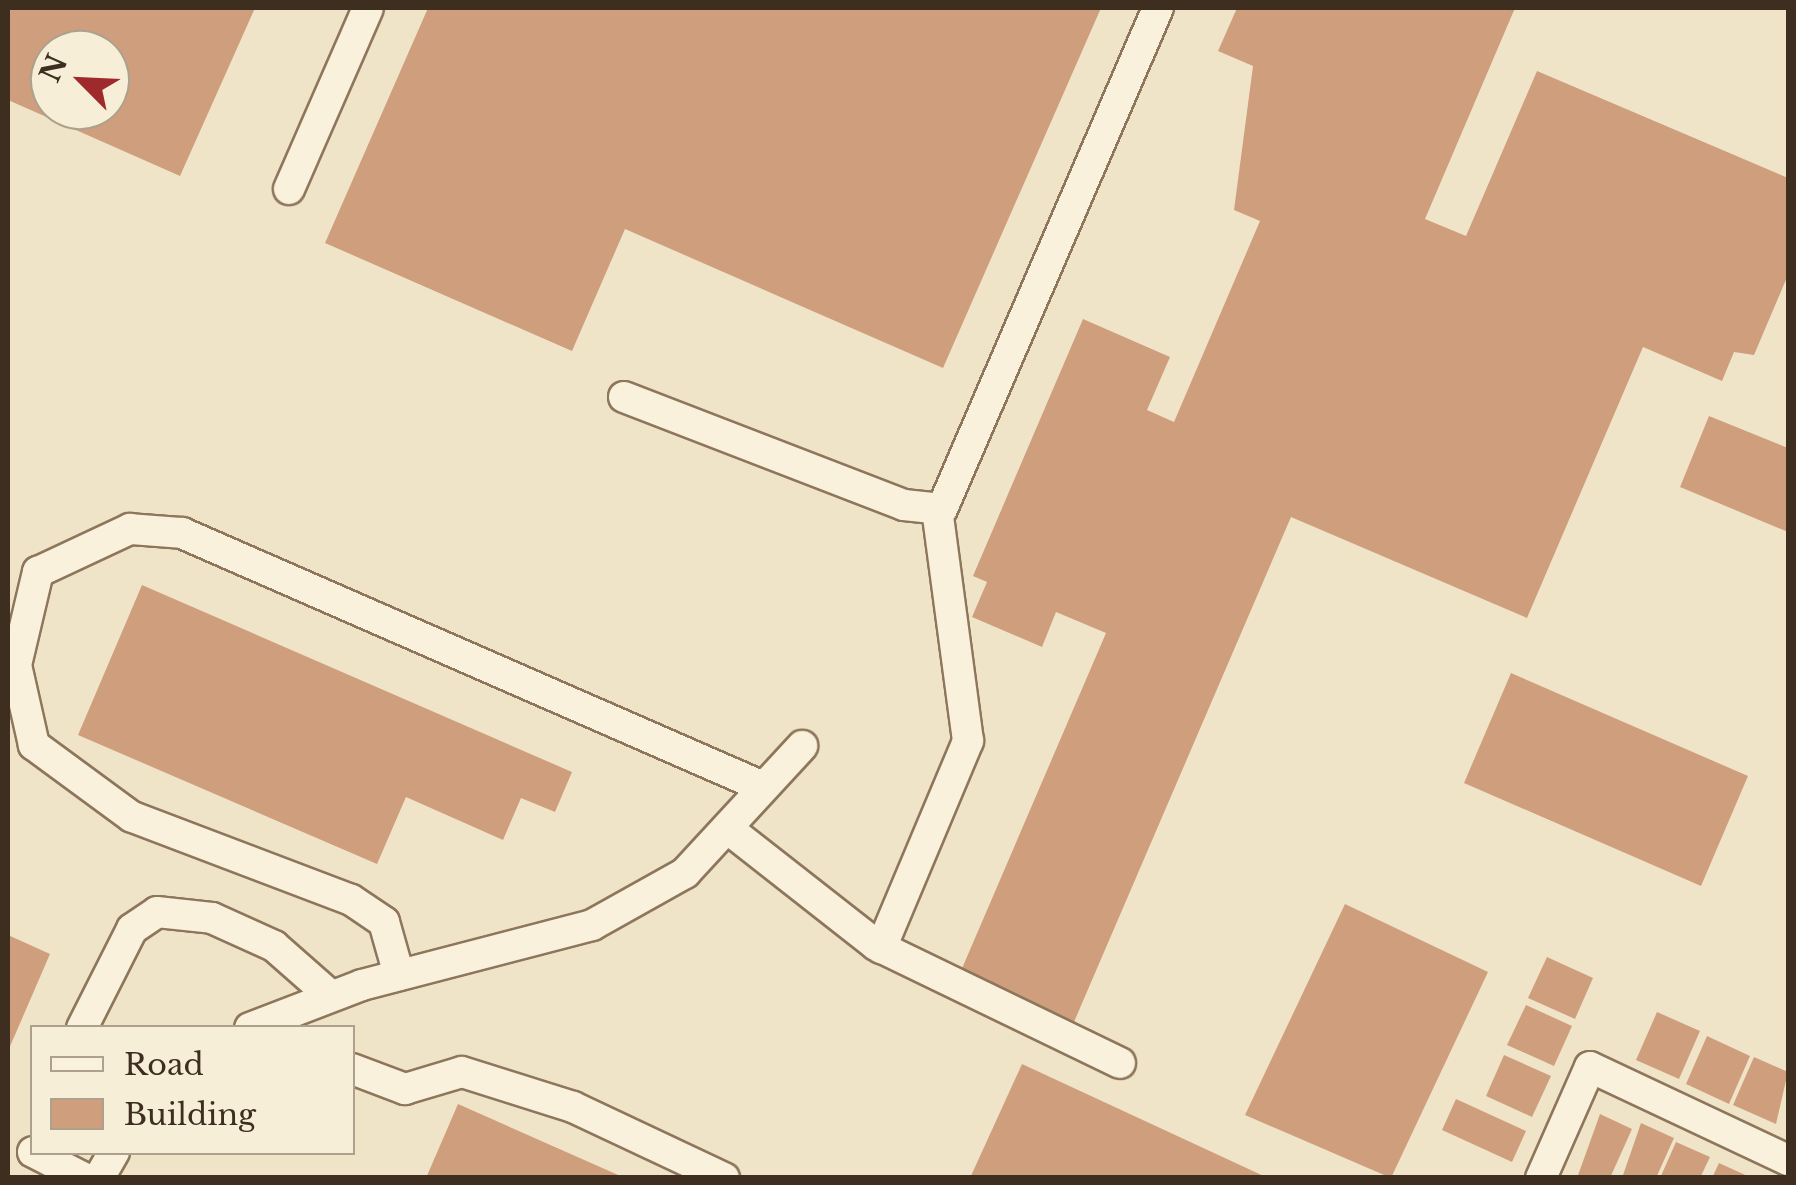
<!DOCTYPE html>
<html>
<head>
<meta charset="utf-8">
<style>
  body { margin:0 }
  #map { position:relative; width:1796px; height:1185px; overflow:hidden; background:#f0e4c8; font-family:"Libre Baskerville",serif }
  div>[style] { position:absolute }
  .building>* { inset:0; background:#cf9f7d }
  .roads { filter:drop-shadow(2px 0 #8d765c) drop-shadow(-2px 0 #8d765c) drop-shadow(0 2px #8d765c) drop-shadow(0 -2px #8d765c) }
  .minor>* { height:30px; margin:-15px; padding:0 15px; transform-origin:15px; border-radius:15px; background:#faf1dc }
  span { translate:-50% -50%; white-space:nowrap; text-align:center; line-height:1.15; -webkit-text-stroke:9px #f7eed8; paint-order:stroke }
  .frame { position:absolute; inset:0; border:10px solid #3d2e20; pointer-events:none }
  .legend { position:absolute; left:30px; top:1025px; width:325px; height:130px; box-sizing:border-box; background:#f7eed8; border:2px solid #ada18e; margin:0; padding:12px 18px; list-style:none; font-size:30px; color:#3d2e20 }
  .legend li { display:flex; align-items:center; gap:20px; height:50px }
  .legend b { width:50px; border:2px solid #ada18e }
  .north { position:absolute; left:30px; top:30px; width:100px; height:100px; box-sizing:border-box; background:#f7eed8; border:2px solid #ada18e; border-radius:50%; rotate:294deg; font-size:28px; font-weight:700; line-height:40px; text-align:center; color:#3d2e20 }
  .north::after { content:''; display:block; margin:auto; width:35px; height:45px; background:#9e2a2b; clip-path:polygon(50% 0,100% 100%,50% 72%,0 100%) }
</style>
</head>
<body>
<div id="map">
  <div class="building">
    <div style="clip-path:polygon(evenodd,8px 8px,255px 8px,180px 176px,8px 100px,8px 8px,50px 50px,110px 50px,110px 110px,50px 110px,50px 50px)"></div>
    <div style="clip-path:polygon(428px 8px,1101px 8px,943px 368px,625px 229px,572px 351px,325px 243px)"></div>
    <div style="clip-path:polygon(1237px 8px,1515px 8px,1425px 219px,1466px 236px,1537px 71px,1788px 178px,1788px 275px,1754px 355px,1734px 352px,1722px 381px,1643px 347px,1527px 618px,1291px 517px,1074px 1022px,960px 973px,1106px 633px,1056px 612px,1042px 647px,972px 617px,987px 582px,973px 576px,1083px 319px,1170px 357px,1147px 410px,1174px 422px,1260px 221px,1234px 210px,1253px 66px,1218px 51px)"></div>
    <div style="clip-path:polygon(1709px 416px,1788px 448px,1788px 532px,1680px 487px)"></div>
    <div style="clip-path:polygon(142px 585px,572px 772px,555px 812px,521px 798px,503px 840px,406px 797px,377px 864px,78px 735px)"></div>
    <div style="clip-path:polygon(1511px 673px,1748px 776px,1701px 886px,1464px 783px)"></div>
    <div style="clip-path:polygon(1345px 904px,1488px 972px,1391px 1178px,1245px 1115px)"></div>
    <div style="clip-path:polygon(8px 935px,50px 954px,8px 1051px)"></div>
    <div style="clip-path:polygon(1547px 957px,1593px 978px,1575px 1019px,1528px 998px)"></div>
    <div style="clip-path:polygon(1526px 1005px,1572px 1026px,1554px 1066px,1507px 1045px)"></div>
    <div style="clip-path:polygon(1657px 1012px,1700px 1031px,1679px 1079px,1636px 1060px)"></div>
    <div style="clip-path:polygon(1707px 1036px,1750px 1056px,1729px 1104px,1686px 1084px)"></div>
    <div style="clip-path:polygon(1504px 1055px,1551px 1076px,1532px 1117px,1486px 1096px)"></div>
    <div style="clip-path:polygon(1754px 1057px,1788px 1072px,1776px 1124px,1733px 1105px)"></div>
    <div style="clip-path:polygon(1022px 1064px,1268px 1178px,970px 1178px)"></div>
    <div style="clip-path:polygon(1456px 1099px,1526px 1131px,1512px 1162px,1442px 1130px)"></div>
    <div style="clip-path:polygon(458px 1104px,625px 1178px,426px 1178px)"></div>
    <div style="clip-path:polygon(1600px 1114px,1632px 1129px,1610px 1178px,1577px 1178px)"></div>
    <div style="clip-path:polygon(1641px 1123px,1674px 1138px,1656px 1178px,1622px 1178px)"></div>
    <div style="clip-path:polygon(1676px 1142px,1710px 1157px,1700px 1178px,1660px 1178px)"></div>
    <div style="clip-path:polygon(1719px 1163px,1752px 1178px,1712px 1178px)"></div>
  </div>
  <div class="roads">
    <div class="minor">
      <div style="left:289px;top:189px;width:197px;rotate:-66.4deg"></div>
      <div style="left:624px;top:397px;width:300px;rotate:21.1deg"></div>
      <div style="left:904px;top:505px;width:38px;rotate:6deg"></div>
      <div style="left:942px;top:509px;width:546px;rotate:-66.68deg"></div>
      <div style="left:727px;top:828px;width:189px;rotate:38.1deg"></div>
      <div style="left:876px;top:945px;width:271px;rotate:25.8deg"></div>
      <div style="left:881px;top:948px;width:225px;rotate:-67.2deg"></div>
      <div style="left:968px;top:741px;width:235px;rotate:-97.6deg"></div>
      <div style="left:399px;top:975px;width:55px;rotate:-105.8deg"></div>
      <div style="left:384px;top:922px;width:40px;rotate:-146deg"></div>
      <div style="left:351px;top:900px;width:234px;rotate:-159.2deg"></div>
      <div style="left:132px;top:817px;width:122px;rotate:-143.7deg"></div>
      <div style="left:34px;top:745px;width:82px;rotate:-102.7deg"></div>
      <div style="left:16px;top:665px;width:96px;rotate:-76.7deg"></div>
      <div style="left:38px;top:572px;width:102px;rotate:-25.1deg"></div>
      <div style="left:130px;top:529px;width:52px;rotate:4.4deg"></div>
      <div style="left:182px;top:533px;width:634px;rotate:23.61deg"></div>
      <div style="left:82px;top:1028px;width:111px;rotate:-63.2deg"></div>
      <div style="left:132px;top:929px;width:30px;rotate:-34deg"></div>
      <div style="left:157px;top:912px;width:55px;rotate:6.2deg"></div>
      <div style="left:212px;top:918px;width:68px;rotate:24.3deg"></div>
      <div style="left:274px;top:946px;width:76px;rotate:41.3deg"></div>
      <div style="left:250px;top:1028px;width:120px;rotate:-21deg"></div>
      <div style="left:362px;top:985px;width:238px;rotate:-14.6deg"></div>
      <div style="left:592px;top:925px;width:107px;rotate:-29.2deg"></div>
      <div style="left:685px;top:873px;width:173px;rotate:-47.3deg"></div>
      <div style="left:352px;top:1069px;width:57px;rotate:20.7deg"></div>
      <div style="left:405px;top:1089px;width:59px;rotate:-16.6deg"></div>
      <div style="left:462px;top:1072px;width:116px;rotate:17.5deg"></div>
      <div style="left:573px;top:1107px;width:167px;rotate:25.2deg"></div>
      <div style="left:33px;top:1152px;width:57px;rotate:27deg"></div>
      <div style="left:99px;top:1178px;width:30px;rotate:-60deg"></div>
      <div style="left:1541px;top:1178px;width:121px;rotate:-66.2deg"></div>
      <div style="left:1590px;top:1067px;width:219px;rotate:25.2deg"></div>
    </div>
  </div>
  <div class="frame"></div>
  <ul class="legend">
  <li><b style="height:12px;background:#faf1dc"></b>Road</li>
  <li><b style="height:28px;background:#cf9f7d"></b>Building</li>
  </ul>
  <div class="north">N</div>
</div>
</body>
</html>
